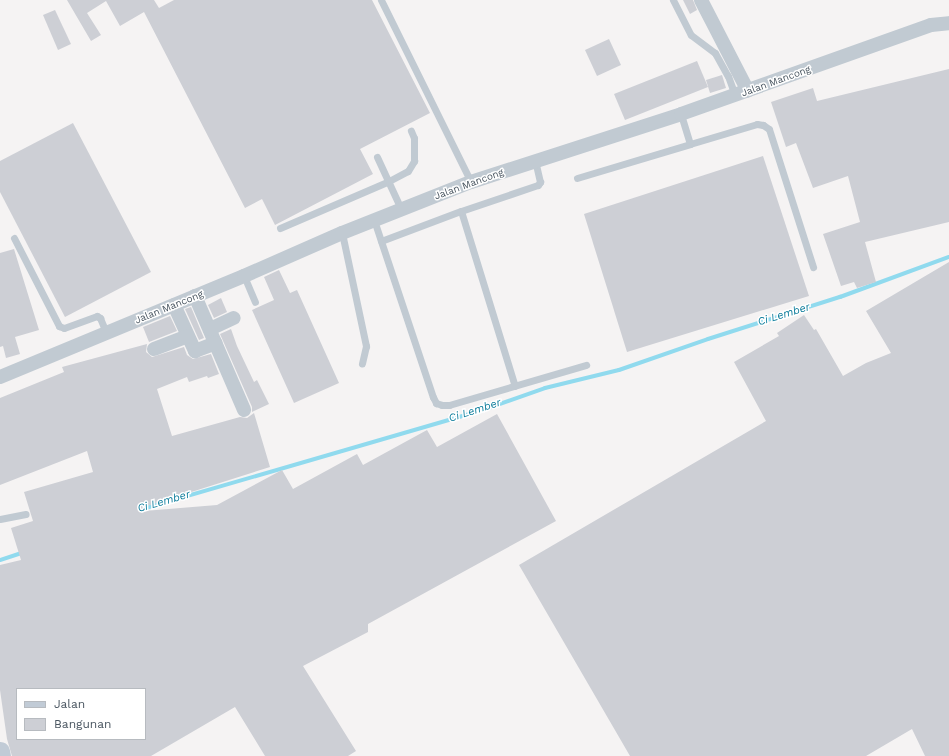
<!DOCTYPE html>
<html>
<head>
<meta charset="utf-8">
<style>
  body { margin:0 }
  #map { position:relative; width:949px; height:756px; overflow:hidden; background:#f5f3f3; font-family:"Work Sans",sans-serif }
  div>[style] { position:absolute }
  .stream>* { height:4px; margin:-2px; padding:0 2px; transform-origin:2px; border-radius:2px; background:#90daee }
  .building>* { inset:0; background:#cdcfd5 }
  .lane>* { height:7px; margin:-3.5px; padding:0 3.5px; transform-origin:3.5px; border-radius:3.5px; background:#c1cad2 }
  .street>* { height:14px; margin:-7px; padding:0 7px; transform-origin:7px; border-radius:7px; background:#c1cad2 }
  .secondary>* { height:19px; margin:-9.5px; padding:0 9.5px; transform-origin:9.5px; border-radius:9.5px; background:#c1cbd6 }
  span { translate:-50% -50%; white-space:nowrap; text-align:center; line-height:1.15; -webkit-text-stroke:3px #fff; paint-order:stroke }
  .street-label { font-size:10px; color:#4a5661 }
  .water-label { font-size:11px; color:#0c7c9b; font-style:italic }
  .legend { position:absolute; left:16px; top:688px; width:130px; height:52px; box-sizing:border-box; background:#fff; border:1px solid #b7bbc0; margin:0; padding:5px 7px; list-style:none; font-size:12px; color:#4a5661 }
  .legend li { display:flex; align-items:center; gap:8px; height:20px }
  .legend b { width:20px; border:1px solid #b7bbc0 }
</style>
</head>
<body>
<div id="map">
  <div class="stream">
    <div style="left:139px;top:510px;width:352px;rotate:-16.2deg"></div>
    <div style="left:477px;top:412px;width:72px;rotate:-19.4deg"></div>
    <div style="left:545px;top:388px;width:76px;rotate:-13.7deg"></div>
    <div style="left:619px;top:370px;width:94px;rotate:-19.2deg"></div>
    <div style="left:708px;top:339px;width:139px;rotate:-17.7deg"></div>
    <div style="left:840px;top:297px;width:116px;rotate:-20.2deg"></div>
    <div style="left:0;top:560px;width:25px;rotate:-18deg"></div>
  </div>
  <div class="building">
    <div style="clip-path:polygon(67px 0,154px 0,159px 8px,174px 0,372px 0,430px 113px,360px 149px,373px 174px,275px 225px,262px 199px,245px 208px,144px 12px,120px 26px,106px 1px,87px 13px,101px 35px,91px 41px)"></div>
    <div style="clip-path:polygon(683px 0,693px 0,697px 10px,690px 14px)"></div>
    <div style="clip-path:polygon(55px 10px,71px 44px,58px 50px,43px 15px)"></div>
    <div style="clip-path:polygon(609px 39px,621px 65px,597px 76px,585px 50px)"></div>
    <div style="clip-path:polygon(697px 61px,708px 87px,625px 120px,614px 94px)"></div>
    <div style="clip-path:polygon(949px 69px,949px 222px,865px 242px,876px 282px,857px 288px,854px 282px,841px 286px,823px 234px,860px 222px,848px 176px,813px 188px,796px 143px,786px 147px,771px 102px,813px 88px,817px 101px)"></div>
    <div style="clip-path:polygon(722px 75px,726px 88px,710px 93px,706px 80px)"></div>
    <div style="clip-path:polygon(73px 123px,151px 272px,65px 317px,0 192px,0 161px)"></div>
    <div style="clip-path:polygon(763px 156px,809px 296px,627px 352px,584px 214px)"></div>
    <div style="clip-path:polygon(14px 249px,39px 330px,15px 337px,20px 354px,6px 358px,3px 346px,0 347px,0 253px)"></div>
    <div style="clip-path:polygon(949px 262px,949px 756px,925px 756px,912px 729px,866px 756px,630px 756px,519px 565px,766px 421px,734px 362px,779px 336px,777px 333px,804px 315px,814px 330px,816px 329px,843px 376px,866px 363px,891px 353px,866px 311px)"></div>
    <div style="clip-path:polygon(279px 270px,290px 293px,297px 290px,339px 383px,294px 403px,252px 310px,274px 300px,264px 277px)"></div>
    <div style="clip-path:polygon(221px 298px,227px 312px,214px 318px,208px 305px)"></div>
    <div style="clip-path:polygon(191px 307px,204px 338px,199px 340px,185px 309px)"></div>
    <div style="clip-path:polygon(170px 316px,177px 331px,149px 342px,143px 327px)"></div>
    <div style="clip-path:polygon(231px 329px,237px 346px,254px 382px,257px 380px,269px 404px,252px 412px,252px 407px,220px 334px)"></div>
    <div style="clip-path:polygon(evenodd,147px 344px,146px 352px,152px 357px,184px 347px,187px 355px,193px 359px,211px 354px,219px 374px,208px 378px,207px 376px,189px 382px,187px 377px,157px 389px,172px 436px,240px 417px,247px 418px,254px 413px,270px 467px,144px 507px,144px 511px,217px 505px,282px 470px,293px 489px,357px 454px,363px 465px,427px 430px,437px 447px,497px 414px,556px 521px,368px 624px,368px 632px,303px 666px,356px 751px,348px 756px,265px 756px,235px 707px,151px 756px,12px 756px,7px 739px,0 690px,0 565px,21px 560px,11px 528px,33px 521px,24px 492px,93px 472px,87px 451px,0 485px,0 398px,64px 372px,62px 367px,147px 344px,17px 689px,145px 689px,145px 739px,17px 739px,17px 689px)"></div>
  </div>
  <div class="lane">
    <div style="left:381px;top:0;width:203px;rotate:63.7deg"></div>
    <div style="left:673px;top:0;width:39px;rotate:63deg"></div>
    <div style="left:691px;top:35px;width:30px;rotate:37deg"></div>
    <div style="left:715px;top:53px;width:26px;rotate:61deg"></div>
    <div style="left:728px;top:76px;width:20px;rotate:70deg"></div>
    <div style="left:690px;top:144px;width:70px;rotate:-16.6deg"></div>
    <div style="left:757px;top:124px;width:6px;rotate:9deg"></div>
    <div style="left:763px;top:125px;width:7px;rotate:34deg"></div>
    <div style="left:769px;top:129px;width:145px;rotate:72.3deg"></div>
    <div style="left:377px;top:157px;width:57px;rotate:65.2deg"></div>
    <div style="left:577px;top:178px;width:118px;rotate:-16.7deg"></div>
    <div style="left:690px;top:144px;width:31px;rotate:-107deg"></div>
    <div style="left:461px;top:211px;width:183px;rotate:72.9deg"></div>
    <div style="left:374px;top:220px;width:187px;rotate:71.6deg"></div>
    <div style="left:433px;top:397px;width:7px;rotate:63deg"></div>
    <div style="left:436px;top:403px;width:6px;rotate:18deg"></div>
    <div style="left:442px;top:405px;width:7px"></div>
    <div style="left:449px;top:405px;width:143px;rotate:-16.3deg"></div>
    <div style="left:280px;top:228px;width:119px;rotate:-23.3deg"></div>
    <div style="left:389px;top:181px;width:21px;rotate:-28deg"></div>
    <div style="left:408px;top:171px;width:12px;rotate:-59deg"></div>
    <div style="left:414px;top:161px;width:23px;rotate:-90deg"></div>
    <div style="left:414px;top:138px;width:8px;rotate:-113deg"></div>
    <div style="left:342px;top:233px;width:116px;rotate:78deg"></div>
    <div style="left:366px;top:346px;width:18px;rotate:103deg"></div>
    <div style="left:14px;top:238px;width:99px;rotate:62.9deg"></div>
    <div style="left:59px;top:326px;width:5px;rotate:22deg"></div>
    <div style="left:64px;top:328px;width:35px;rotate:-20deg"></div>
    <div style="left:97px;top:316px;width:4px;rotate:34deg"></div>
    <div style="left:100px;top:318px;width:15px;rotate:67deg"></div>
    <div style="left:381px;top:241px;width:85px;rotate:-20.6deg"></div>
    <div style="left:461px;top:211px;width:81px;rotate:-18.7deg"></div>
    <div style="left:538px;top:185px;width:4px;rotate:-56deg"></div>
    <div style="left:540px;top:182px;width:22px;rotate:-103deg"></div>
    <div style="left:244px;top:276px;width:28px;rotate:67deg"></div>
    <div style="left:0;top:519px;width:26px;rotate:-11deg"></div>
  </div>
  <div class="street">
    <div style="left:701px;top:0;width:102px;rotate:62.7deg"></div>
    <div style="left:195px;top:296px;width:124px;rotate:66.7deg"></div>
    <div style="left:174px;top:305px;width:51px;rotate:65.5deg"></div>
    <div style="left:195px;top:351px;width:22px;rotate:-21deg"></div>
    <div style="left:210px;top:329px;width:26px;rotate:-25deg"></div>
    <div style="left:154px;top:349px;width:36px;rotate:-21deg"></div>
    <div style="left:0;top:377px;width:264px;rotate:-22.5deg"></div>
    <div style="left:244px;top:276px;width:107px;rotate:-23.7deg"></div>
    <div style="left:342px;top:233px;width:139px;rotate:-21.6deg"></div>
    <div style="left:471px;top:182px;width:221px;rotate:-17.9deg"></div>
    <div style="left:681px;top:114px;width:265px;rotate:-19.6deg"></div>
    <div style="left:931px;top:25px;width:18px;rotate:-6deg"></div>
  </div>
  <div class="secondary">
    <div style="left:0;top:751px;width:5px;rotate:79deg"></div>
  </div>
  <div class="street-label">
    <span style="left:776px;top:81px;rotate:-20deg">Jalan Mancong</span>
    <span style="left:469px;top:184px;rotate:-20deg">Jalan Mancong</span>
    <span style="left:169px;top:307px;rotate:-22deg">Jalan Mancong</span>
  </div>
  <div class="water-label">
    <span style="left:784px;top:315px;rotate:-17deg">Ci Lember</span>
    <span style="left:475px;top:411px;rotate:-18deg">Ci Lember</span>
    <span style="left:164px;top:502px;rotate:-16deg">Ci Lember</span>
  </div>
  <ul class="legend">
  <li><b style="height:5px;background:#c1cbd6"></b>Jalan</li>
  <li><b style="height:11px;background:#cdcfd5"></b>Bangunan</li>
  </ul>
</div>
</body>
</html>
